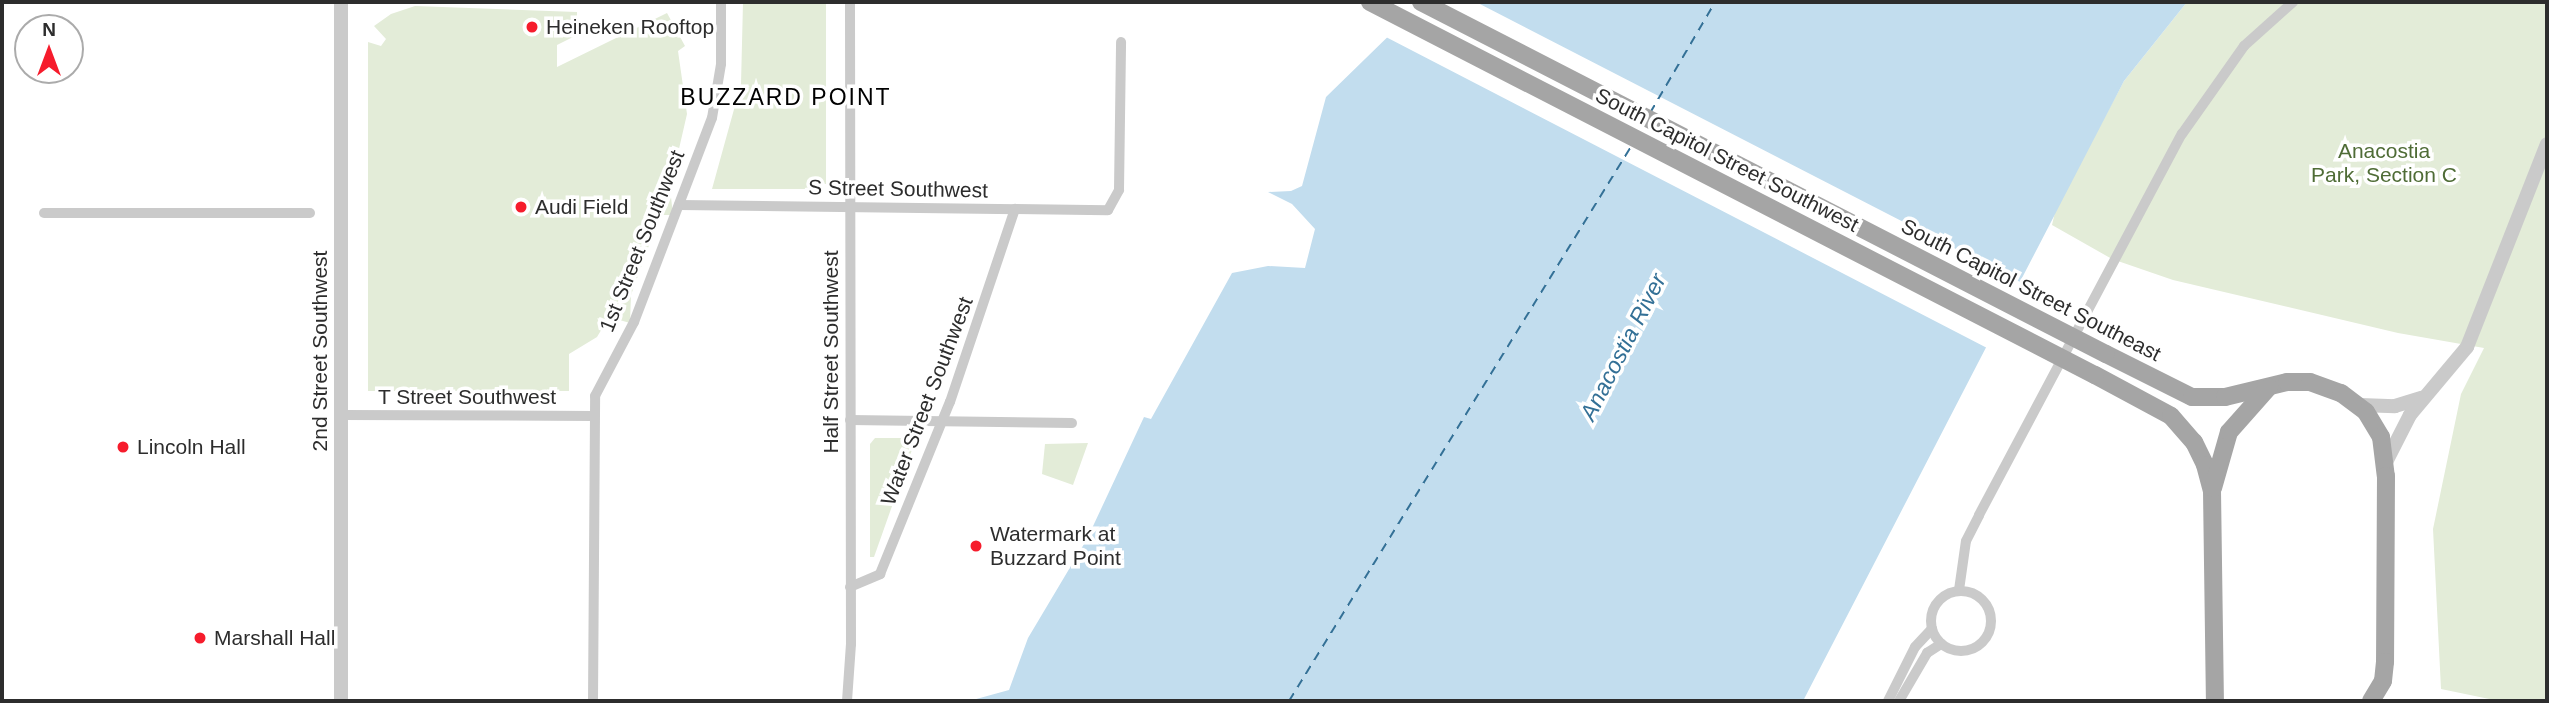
<!DOCTYPE html>
<html>
<head>
<meta charset="utf-8">
<style>
  body { margin:0 }
  #map { position:relative; width:2549px; height:703px; overflow:hidden; background:#fff; font-family:Arial,sans-serif }
  div>[style] { position:absolute }
  .green>* { inset:0; background:#e3ecd8 }
  .water>* { inset:0; background:#c2ddee }
  .pier>* { inset:0; background:#fff }
  .ferry>* { height:2px; margin-top:-1px; transform-origin:0; background:repeating-linear-gradient(90deg,#337096 0 9px,transparent 0 16px) }
  .minor>* { height:10px; margin:-5px; padding:0 5px; transform-origin:5px; border-radius:5px; background:#cacaca }
  .minor>.ring { margin:-5px; padding:0; box-sizing:content-box; background:none; border:10px solid #cacaca; border-radius:50% }
  .tertiary>* { height:14px; margin:-7px; padding:0 7px; transform-origin:7px; border-radius:7px; background:#cacaca }
  .primary>* { height:18px; margin:-9px; padding:0 9px; transform-origin:9px; border-radius:9px; background:#a5a5a5 }
  .primary-bridge>* { height:18px; margin:-9px; padding:0 9px; transform-origin:9px; border-radius:9px; background:#a5a5a5 }
  .dots>* { width:19px; height:19px; translate:-50% -50%; box-sizing:border-box; border:4px solid #fff; border-radius:50% }
  span { translate:-50% -50%; white-space:nowrap; text-align:center; line-height:1.15; -webkit-text-stroke:7px #fff; paint-order:stroke }
  .poi-label { font-size:21px; color:#2d2d2d }
  .left { translate:0 -50%; text-align:left }
  .park-label { font-size:21px; color:#4f6c36 }
  .street-label { font-size:21px; color:#2d2d2d }
  .neighbourhood-label { font-size:23px; color:#000; letter-spacing:2px }
  .water-label { font-size:23px; color:#337096; font-style:italic }
  .frame { position:absolute; inset:0; border:4px solid #2d2d2d; pointer-events:none }
  .north { position:absolute; left:14px; top:14px; width:70px; height:70px; box-sizing:border-box; background:#fff; border:2px solid #ababab; border-radius:50%; rotate:0deg; font-size:19px; font-weight:700; line-height:28px; text-align:center; color:#2d2d2d }
  .north::after { content:''; display:block; margin:auto; width:24px; height:32px; background:#f61c2c; clip-path:polygon(50% 0,100% 100%,50% 72%,0 100%) }
</style>
</head>
<body>
<div id="map">
  <div class="green">
    <div style="clip-path:polygon(743px 2px,826px 2px,826px 184px,814px 183px,813px 189px,712px 189px,741px 84px)"></div>
    <div style="clip-path:polygon(2187px 2px,2547px 2px,2547px 701px,2499px 701px,2441px 689px,2433px 529px,2461px 394px,2484px 348px,2398px 333px,2173px 280px,2112px 259px,2052px 225px,2056px 208px,2124px 81px)"></div>
    <div style="clip-path:polygon(415px 6px,577px 12px,577px 35px,557px 45px,557px 67px,667px 13px,685px 46px,678px 51px,687px 114px,670px 188px,673px 215px,660px 215px,631px 295px,630px 323px,609px 317px,597px 337px,569px 354px,569px 391px,368px 391px,368px 42px,381px 46px,386px 39px,374px 26px,391px 14px)"></div>
    <div style="clip-path:polygon(875px 438px,910px 438px,914px 444px,874px 557px,870px 557px,870px 444px)"></div>
    <div style="clip-path:polygon(1088px 443px,1073px 485px,1042px 474px,1045px 444px)"></div>
  </div>
  <div class="water">
    <div style="clip-path:polygon(1407px 2px,2187px 2px,2124px 81px,1803px 701px,969px 701px,1009px 690px,1028px 638px,1087px 539px,1144px 417px,1151px 419px,1232px 273px,1268px 266px,1305px 268px,1315px 229px,1292px 204px,1268px 192px,1291px 191px,1302px 186px,1326px 97px,1405px 20px)"></div>
  </div>
  <div class="pier">
    <div style="clip-path:polygon(1403px 2px,1476px 2px,2024px 284px,1989px 349px,1384px 36px,1403px 18px)"></div>
  </div>
  <div class="ferry">
    <div style="left:1650px;top:113px;width:129px;rotate:-59.6deg"></div>
    <div style="left:1289px;top:701px;width:653px;rotate:-58.33deg"></div>
  </div>
  <div class="minor">
    <div style="left:679px;top:205px;width:429px;rotate:0.7deg"></div>
    <div style="left:1108px;top:210px;width:23px;rotate:-61deg"></div>
    <div style="left:1119px;top:190px;width:148px;rotate:-89.2deg"></div>
    <div style="left:44px;top:213px;width:266px"></div>
    <div style="left:341px;top:415px;width:252px;rotate:0.2deg"></div>
    <div style="left:850px;top:420px;width:222px;rotate:0.8deg"></div>
    <div style="left:850px;top:587px;width:33px;rotate:-23deg"></div>
    <div style="left:880px;top:574px;width:186px;rotate:-67.9deg"></div>
    <div style="left:950px;top:402px;width:204px;rotate:-71.4deg"></div>
    <div style="left:1959px;top:590px;width:49px;rotate:-81.9deg"></div>
    <div style="left:1966px;top:541px;width:29px;rotate:-63deg"></div>
    <div style="left:1979px;top:515px;width:432px;rotate:-62deg"></div>
    <div style="left:2182px;top:134px;width:108px;rotate:-54.8deg"></div>
    <div style="left:2244px;top:46px;width:66px;rotate:-41.9deg"></div>
    <div class="ring" style="left:1931px;top:591px;width:50px;height:50px"></div>
    <div style="left:593px;top:701px;width:305px;rotate:-89.6deg"></div>
    <div style="left:595px;top:396px;width:84px;rotate:-62.2deg"></div>
    <div style="left:634px;top:322px;width:218px;rotate:-69.1deg"></div>
    <div style="left:712px;top:118px;width:55px;rotate:-80.5deg"></div>
    <div style="left:721px;top:64px;width:62px;rotate:-90deg"></div>
    <div style="left:847px;top:701px;width:57px;rotate:-86deg"></div>
    <div style="left:851px;top:644px;width:642px;rotate:-90.09deg"></div>
    <div style="left:1888px;top:701px;width:60px;rotate:-63.4deg"></div>
    <div style="left:1915px;top:647px;width:25px;rotate:-47deg"></div>
    <div style="left:1899px;top:701px;width:56px;rotate:-59.7deg"></div>
    <div style="left:1927px;top:653px;width:17px;rotate:-33deg"></div>
  </div>
  <div class="tertiary">
    <div style="left:341px;top:2px;width:699px;rotate:90deg"></div>
    <div style="left:2360px;top:405px;width:35px;rotate:2deg"></div>
    <div style="left:2395px;top:406px;width:28px;rotate:-17deg"></div>
    <div style="left:2385px;top:464px;width:55px;rotate:-63deg"></div>
    <div style="left:2410px;top:415px;width:89px;rotate:-50deg"></div>
    <div style="left:2467px;top:347px;width:218px;rotate:-68.5deg"></div>
  </div>
  <div class="primary">
    <div style="left:2106px;top:354px;width:96px;rotate:26.6deg"></div>
    <div style="left:2192px;top:397px;width:33px"></div>
    <div style="left:2225px;top:397px;width:64px;rotate:-13.6deg"></div>
    <div style="left:2287px;top:382px;width:23px"></div>
    <div style="left:2310px;top:382px;width:33px;rotate:20deg"></div>
    <div style="left:2341px;top:393px;width:31px;rotate:37deg"></div>
    <div style="left:2366px;top:412px;width:29px;rotate:59deg"></div>
    <div style="left:2381px;top:437px;width:39px;rotate:83deg"></div>
    <div style="left:2386px;top:476px;width:186px;rotate:90.3deg"></div>
    <div style="left:2385px;top:662px;width:19px;rotate:96deg"></div>
    <div style="left:2383px;top:681px;width:23px;rotate:121deg"></div>
    <div style="left:2095px;top:375px;width:86px;rotate:28.3deg"></div>
    <div style="left:2171px;top:416px;width:35px;rotate:49deg"></div>
    <div style="left:2194px;top:442px;width:25px;rotate:64deg"></div>
    <div style="left:2205px;top:465px;width:27px;rotate:75deg"></div>
    <div style="left:2212px;top:491px;width:210px;rotate:89.2deg"></div>
    <div style="left:2213px;top:488px;width:58px;rotate:-74.1deg"></div>
    <div style="left:2229px;top:432px;width:60px;rotate:-48.4deg"></div>
  </div>
  <div class="primary-bridge">
    <div style="left:1370px;top:2px;width:815px;rotate:27.23deg"></div>
    <div style="left:1421px;top:2px;width:770px;rotate:27.2deg"></div>
  </div>
  <div class="dots">
    <div style="left:532px;top:27px;background:#f61c2c"></div>
    <div style="left:521px;top:207px;background:#f61c2c"></div>
    <div style="left:123px;top:447px;background:#f61c2c"></div>
    <div style="left:976px;top:546px;background:#f61c2c"></div>
    <div style="left:200px;top:638px;background:#f61c2c"></div>
  </div>
  <div class="poi-label">
    <span class="left" style="left:546px;top:27px">Heineken Rooftop</span>
    <span class="left" style="left:535px;top:207px">Audi Field</span>
    <span class="left" style="left:137px;top:447px">Lincoln Hall</span>
    <span class="left" style="left:990px;top:546px">Watermark at<br>Buzzard Point</span>
    <span class="left" style="left:214px;top:638px">Marshall Hall</span>
  </div>
  <div class="park-label">
    <span style="left:2384px;top:163px">Anacostia<br>Park, Section C</span>
  </div>
  <div class="street-label">
    <span style="left:1727px;top:160px;rotate:27deg">South Capitol Street Southwest</span>
    <span style="left:898px;top:189px;rotate:1deg">S Street Southwest</span>
    <span style="left:642px;top:241px;rotate:-68deg">1st Street Southwest</span>
    <span style="left:2031px;top:290px;rotate:27deg">South Capitol Street Southeast</span>
    <span style="left:320px;top:351px;rotate:-90deg">2nd Street Southwest</span>
    <span style="left:831px;top:352px;rotate:-90deg">Half Street Southwest</span>
    <span style="left:467px;top:397px">T Street Southwest</span>
    <span style="left:927px;top:401px;rotate:-69deg">Water Street Southwest</span>
  </div>
  <div class="neighbourhood-label">
    <span style="left:786px;top:97px">BUZZARD POINT</span>
  </div>
  <div class="water-label">
    <span style="left:1623px;top:347px;rotate:-63deg">Anacostia River</span>
  </div>
  <div class="frame"></div>
  <div class="north">N</div>
</div>
</body>
</html>
